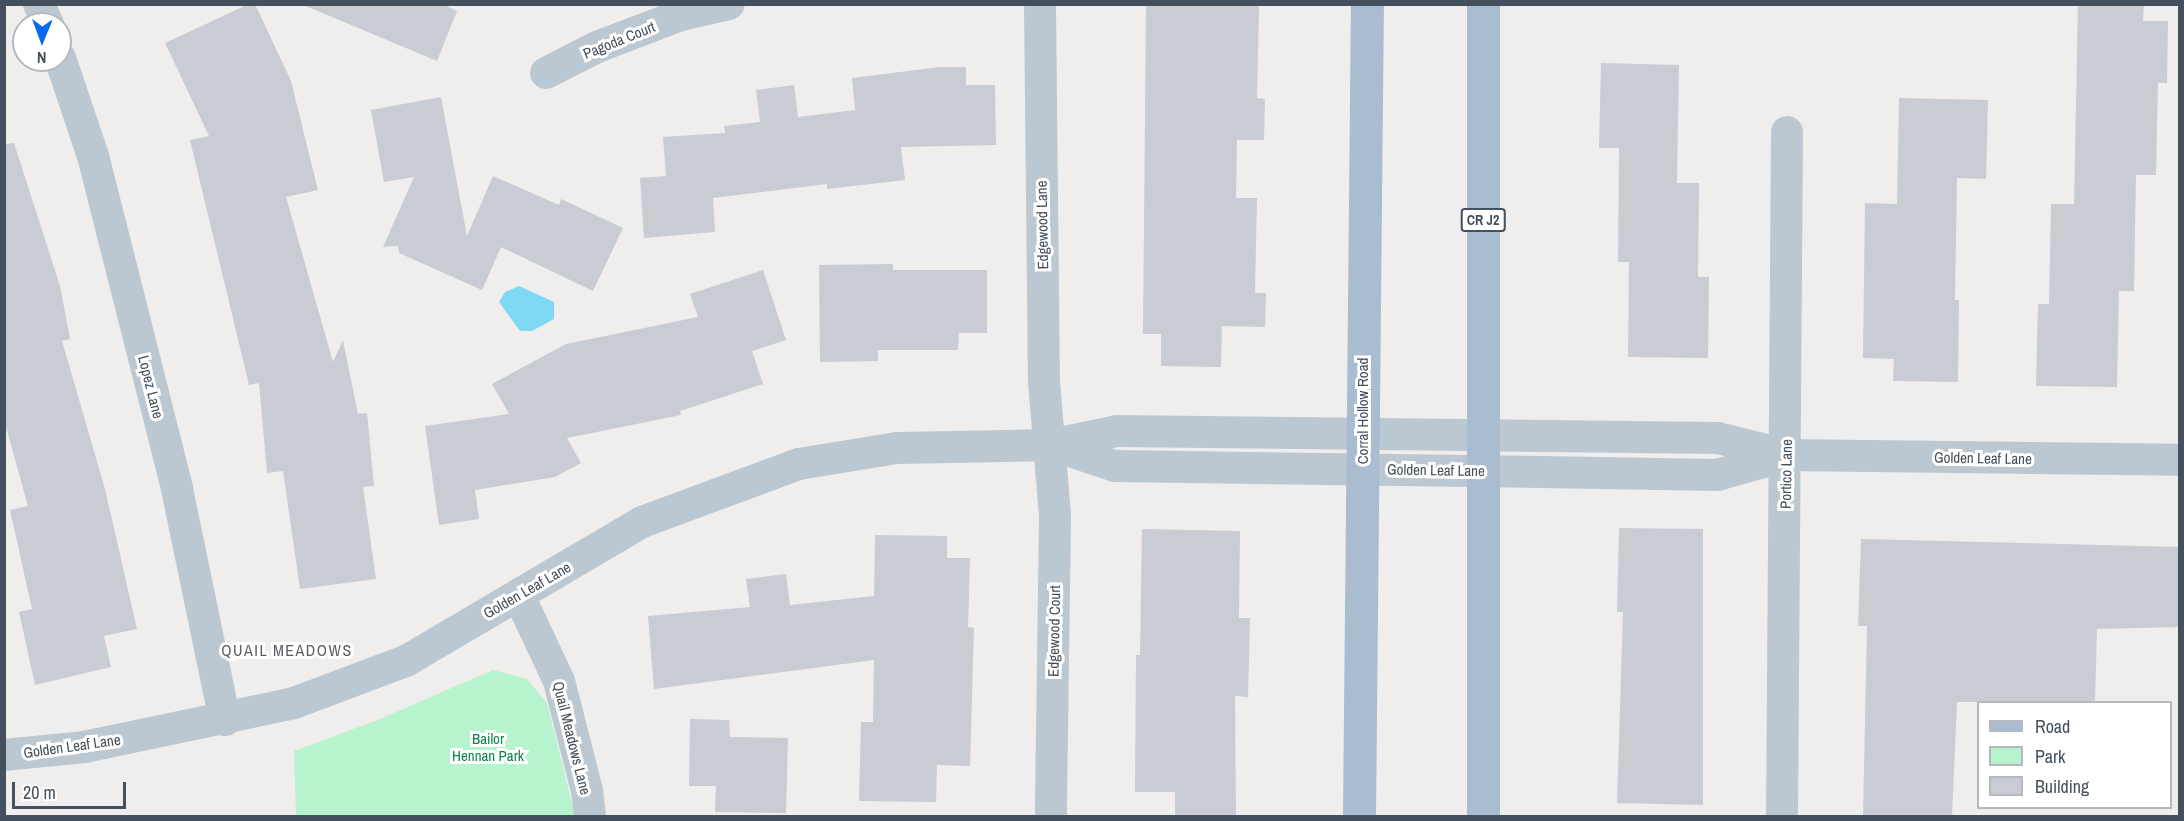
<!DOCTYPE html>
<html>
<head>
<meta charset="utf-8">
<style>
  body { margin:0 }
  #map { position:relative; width:2184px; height:821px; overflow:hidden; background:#f0eded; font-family:"Archivo Narrow",sans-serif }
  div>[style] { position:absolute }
  .green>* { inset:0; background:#b7f3cf }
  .water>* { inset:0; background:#7fd9f4 }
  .building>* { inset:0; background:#c9ccd3 }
  .street>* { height:32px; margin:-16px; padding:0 16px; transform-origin:16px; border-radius:16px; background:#bcc8d1 }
  .primary>* { height:33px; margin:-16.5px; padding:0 16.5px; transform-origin:16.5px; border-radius:16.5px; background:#aabcd0 }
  span { translate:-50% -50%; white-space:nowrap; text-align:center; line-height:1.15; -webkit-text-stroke:6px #fff; paint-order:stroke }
  .shield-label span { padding:2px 4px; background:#fff; border:2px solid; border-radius:4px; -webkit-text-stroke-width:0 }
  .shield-label { font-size:14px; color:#44505d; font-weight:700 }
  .street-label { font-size:15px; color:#44505d }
  .park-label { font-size:15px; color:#0e854c }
  .neighbourhood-label { font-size:16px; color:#595e63; letter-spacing:1.5px }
  .frame { position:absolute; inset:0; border:6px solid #44505d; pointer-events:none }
  .legend { position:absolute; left:1977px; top:701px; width:195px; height:108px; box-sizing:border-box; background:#fff; border:2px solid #b4b9be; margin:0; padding:8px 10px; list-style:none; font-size:18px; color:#44505d }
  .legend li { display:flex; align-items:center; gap:12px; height:30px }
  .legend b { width:30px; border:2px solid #b4b9be }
  .north { position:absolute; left:12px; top:12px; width:60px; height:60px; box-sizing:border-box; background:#fff; border:2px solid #b4b9be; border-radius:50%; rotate:181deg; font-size:16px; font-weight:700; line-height:24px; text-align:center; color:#44505d }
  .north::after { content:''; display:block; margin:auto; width:21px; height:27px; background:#0768f0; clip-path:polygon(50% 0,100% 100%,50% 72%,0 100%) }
  .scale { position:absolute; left:12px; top:782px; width:114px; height:27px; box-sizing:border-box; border:3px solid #44505d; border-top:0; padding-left:8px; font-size:18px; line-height:21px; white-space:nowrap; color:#44505d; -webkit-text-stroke:4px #fff; paint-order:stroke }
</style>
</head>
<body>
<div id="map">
  <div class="green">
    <div style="clip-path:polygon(493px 670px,527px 679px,547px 703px,575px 816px,296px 816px,294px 751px,380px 719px)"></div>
  </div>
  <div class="water">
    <div style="clip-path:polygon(519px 286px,554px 302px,554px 319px,532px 331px,520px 331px,499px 302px,505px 292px)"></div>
  </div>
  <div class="building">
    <div style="clip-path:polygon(249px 4px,255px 4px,291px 81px,318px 190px,286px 197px,333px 362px,343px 340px,358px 414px,367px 413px,374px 486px,363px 487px,376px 579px,300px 589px,283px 471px,267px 473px,259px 383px,249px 385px,190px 140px,209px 136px,165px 43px)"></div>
    <div style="clip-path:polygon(301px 4px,442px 4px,457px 11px,437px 61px)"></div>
    <div style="clip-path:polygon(1146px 4px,1259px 4px,1257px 98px,1265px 99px,1264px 140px,1237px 140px,1236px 198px,1257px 198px,1255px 293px,1266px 293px,1265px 327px,1222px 326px,1221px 367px,1161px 366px,1161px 334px,1143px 334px)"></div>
    <div style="clip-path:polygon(2078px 4px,2144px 4px,2143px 21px,2168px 21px,2167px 83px,2158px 83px,2156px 175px,2136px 175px,2134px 291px,2119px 291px,2117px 387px,2036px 386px,2038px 304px,2049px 304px,2051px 204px,2074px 204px)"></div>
    <div style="clip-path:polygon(1601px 63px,1679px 65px,1677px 183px,1699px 183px,1698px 277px,1709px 277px,1708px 358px,1628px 357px,1629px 262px,1618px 262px,1619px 148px,1599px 148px)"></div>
    <div style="clip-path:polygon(940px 67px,966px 67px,966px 85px,995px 85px,996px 145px,901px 147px,905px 180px,827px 189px,827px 184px,713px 198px,715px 232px,644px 238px,640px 178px,666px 176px,663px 137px,725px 133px,724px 126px,760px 122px,756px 90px,794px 85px,798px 117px,855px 110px,852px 78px)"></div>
    <div style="clip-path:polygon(441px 97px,467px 236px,493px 176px,559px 205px,561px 199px,623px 228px,593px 291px,501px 247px,482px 290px,399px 253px,398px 246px,383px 247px,414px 177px,384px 182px,371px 110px)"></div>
    <div style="clip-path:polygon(1899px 98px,1988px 100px,1986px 179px,1957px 178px,1955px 300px,1959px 300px,1958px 382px,1893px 381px,1894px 359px,1863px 358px,1865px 203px,1897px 204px)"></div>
    <div style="clip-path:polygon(14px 143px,60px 286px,70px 339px,62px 341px,105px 489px,137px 629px,104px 636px,111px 667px,35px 685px,19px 612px,32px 609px,10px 510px,28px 506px,4px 420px,4px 144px)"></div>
    <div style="clip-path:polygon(893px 264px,893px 270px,987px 270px,987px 333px,959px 333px,958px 350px,878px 350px,878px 361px,820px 362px,819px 265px)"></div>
    <div style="clip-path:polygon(763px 270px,786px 340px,752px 351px,763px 384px,680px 411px,681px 415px,567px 438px,581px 463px,555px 477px,475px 490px,479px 519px,439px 525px,425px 426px,509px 414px,492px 384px,566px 344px,698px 317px,690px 294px)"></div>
    <div style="clip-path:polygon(1619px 528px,1703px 529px,1703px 805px,1617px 803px,1623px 612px,1617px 612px)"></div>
    <div style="clip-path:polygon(1142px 529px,1240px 531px,1239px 618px,1250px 618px,1248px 697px,1235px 696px,1236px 816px,1175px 816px,1175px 792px,1135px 792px,1136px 655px,1140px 655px)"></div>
    <div style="clip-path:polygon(875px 535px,947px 536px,947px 558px,970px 558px,968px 627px,974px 628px,970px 766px,937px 765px,936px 802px,859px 801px,861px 722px,873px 722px,874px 660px,654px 689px,648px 616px,750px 607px,746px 579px,786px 574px,790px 605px,874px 596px)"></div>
    <div style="clip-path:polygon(1861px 539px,2180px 547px,2180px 627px,2097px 629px,2095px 702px,1957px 702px,1952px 816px,1863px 816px,1867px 626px,1858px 626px)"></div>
    <div style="clip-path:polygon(690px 719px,729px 720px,730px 737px,788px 738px,786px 813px,715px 812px,716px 786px,689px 786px)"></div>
  </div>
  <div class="street">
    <div style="left:39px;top:4px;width:22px;rotate:66deg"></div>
    <div style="left:1040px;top:4px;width:378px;rotate:89.4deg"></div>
    <div style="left:1044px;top:382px;width:135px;rotate:85.3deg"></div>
    <div style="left:1055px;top:517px;width:299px;rotate:90.8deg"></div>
    <div style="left:60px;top:58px;width:103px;rotate:71.4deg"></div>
    <div style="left:93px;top:156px;width:343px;rotate:75.8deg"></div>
    <div style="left:177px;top:489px;width:236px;rotate:78.3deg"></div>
    <div style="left:546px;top:73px;width:57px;rotate:-27deg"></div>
    <div style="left:597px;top:47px;width:90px;rotate:-20.9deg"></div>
    <div style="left:681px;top:15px;width:49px;rotate:-12.9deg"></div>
    <div style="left:1052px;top:445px;width:66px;rotate:18.4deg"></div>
    <div style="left:1115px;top:466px;width:426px;rotate:0.8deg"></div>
    <div style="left:1541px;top:472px;width:176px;rotate:1deg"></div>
    <div style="left:1717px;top:475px;width:71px;rotate:-15.6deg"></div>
    <div style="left:519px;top:596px;width:94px;rotate:64.8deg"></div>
    <div style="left:559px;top:681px;width:114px;rotate:75.7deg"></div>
    <div style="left:587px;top:791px;width:25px;rotate:83deg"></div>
    <div style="left:4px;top:755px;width:80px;rotate:-5.7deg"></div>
    <div style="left:84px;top:747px;width:215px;rotate:-11.8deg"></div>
    <div style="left:294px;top:703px;width:120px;rotate:-20.6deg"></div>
    <div style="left:406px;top:661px;width:274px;rotate:-30.5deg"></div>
    <div style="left:642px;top:522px;width:167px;rotate:-20.3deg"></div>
    <div style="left:799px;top:464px;width:99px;rotate:-9.3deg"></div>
    <div style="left:897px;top:448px;width:154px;rotate:-1.1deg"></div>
    <div style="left:1051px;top:445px;width:67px;rotate:-12deg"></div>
    <div style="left:1117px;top:431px;width:601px;rotate:0.67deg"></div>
    <div style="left:1718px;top:438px;width:70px;rotate:14deg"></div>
    <div style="left:1786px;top:455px;width:394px;rotate:0.7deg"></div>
    <div style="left:1782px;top:816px;width:684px;rotate:-89.58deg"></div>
  </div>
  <div class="primary">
    <div style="left:1359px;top:816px;width:812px;rotate:-89.44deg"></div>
    <div style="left:1483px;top:816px;width:812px;rotate:-90deg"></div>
  </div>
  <div class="shield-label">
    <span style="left:1483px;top:220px">CR J2</span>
  </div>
  <div class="street-label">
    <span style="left:619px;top:40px;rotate:-22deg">Pagoda Court</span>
    <span style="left:1042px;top:225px;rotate:-91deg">Edgewood Lane</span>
    <span style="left:151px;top:387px;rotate:76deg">Lopez Lane</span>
    <span style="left:1363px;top:411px;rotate:-90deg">Corral Hollow Road</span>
    <span style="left:1983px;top:458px;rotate:1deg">Golden Leaf Lane</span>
    <span style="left:1436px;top:470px;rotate:1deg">Golden Leaf Lane</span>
    <span style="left:1786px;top:474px;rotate:-89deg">Portico Lane</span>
    <span style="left:527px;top:590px;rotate:-30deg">Golden Leaf Lane</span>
    <span style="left:1054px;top:631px;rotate:-89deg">Edgewood Court</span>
    <span style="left:572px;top:738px;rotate:76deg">Quail Meadows Lane</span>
    <span style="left:72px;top:746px;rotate:-8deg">Golden Leaf Lane</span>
  </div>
  <div class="park-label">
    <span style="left:488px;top:747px">Bailor<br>Hennan Park</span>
  </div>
  <div class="neighbourhood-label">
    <span style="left:287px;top:650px">QUAIL MEADOWS</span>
  </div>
  <div class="frame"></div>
  <ul class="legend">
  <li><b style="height:8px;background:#aabcd0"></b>Road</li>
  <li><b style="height:16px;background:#b7f3cf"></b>Park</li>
  <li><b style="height:16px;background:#c9ccd3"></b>Building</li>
  </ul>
  <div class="north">N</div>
  <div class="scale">20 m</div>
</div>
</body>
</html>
